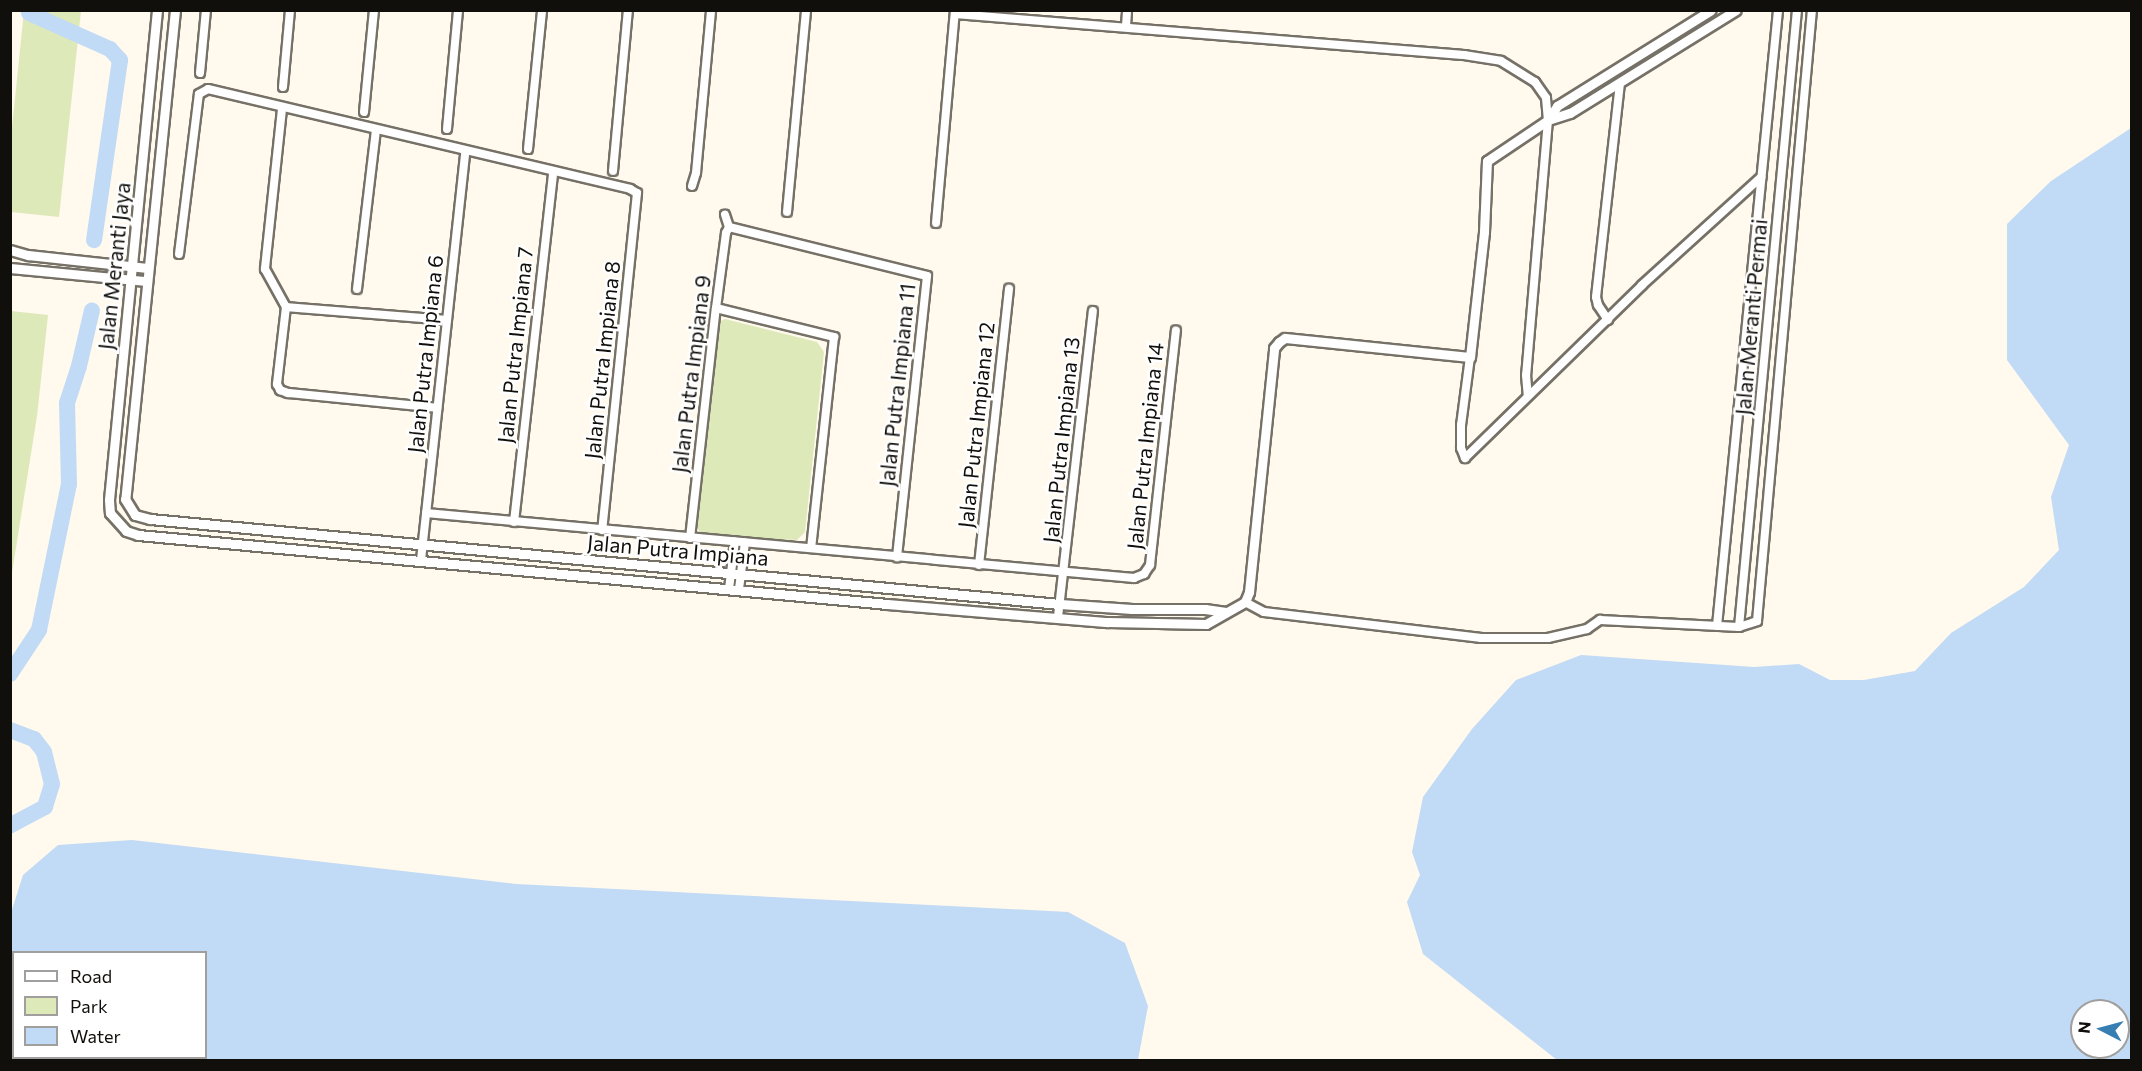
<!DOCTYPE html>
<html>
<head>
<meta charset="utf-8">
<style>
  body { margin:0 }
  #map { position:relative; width:2142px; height:1071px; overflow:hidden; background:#fff9ee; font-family:Commissioner,sans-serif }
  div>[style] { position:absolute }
  .green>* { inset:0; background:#dee9ba }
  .water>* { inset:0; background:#c1daf5 }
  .river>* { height:16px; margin:-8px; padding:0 8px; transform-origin:8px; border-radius:8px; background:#c1daf5 }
  .roads { filter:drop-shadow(2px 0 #767167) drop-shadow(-2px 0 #767167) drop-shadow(0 2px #767167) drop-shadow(0 -2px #767167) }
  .minor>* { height:8px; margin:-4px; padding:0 4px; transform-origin:4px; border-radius:4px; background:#fff }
  .tertiary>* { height:9px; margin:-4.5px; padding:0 4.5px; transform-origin:4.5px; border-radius:4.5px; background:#fff }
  span { translate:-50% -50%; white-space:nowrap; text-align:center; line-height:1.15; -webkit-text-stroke:5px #fff; paint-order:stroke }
  .street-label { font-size:21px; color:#110f0b }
  .frame { position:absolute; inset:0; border:12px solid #110f0b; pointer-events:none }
  .legend { position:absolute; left:12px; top:951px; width:195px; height:108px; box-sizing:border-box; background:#fff; border:2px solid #a09f9d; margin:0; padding:8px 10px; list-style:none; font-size:18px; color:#110f0b }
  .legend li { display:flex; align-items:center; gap:12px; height:30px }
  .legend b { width:30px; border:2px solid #a09f9d }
  .north { position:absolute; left:2070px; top:999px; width:60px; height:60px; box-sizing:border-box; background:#fff; border:2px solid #a09f9d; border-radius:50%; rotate:276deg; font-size:16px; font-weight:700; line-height:24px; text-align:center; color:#110f0b }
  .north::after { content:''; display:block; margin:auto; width:21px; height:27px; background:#377fb3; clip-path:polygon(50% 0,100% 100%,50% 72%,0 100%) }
</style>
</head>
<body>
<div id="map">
  <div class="green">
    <div style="clip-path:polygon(24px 11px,81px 11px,59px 217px,11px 212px,11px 137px)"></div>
    <div style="clip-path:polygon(11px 311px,48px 315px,37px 416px,11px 579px)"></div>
    <div style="clip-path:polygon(725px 319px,817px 342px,824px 352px,805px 532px,797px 540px,702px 536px,697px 527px,719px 322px)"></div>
  </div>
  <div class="water">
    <div style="clip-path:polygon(evenodd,2131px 128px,2131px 1060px,1557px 1060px,1423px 954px,1407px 902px,1420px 875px,1412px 852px,1423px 797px,1472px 729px,1516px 680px,1581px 655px,1754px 667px,1799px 664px,1830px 680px,1864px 680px,1915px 671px,1951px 633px,2024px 587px,2059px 550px,2051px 497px,2069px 445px,2007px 360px,2007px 224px,2051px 181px,2131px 128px,2082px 1011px,2118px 1011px,2118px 1047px,2082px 1047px,2082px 1011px)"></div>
    <div style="clip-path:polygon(evenodd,132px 840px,516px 884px,1068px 912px,1125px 943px,1148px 1006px,1138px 1060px,11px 1060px,11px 913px,23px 875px,58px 845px,132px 840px,14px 952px,206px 952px,206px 1058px,14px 1058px,14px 952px)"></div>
  </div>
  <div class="river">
    <div style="left:29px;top:13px;width:89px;rotate:24deg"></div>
    <div style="left:110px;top:49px;width:15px;rotate:48deg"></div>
    <div style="left:120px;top:60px;width:182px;rotate:98.2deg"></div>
    <div style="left:10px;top:674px;width:53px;rotate:-56.6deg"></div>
    <div style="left:39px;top:630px;width:149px;rotate:-78.4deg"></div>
    <div style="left:69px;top:484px;width:81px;rotate:-91.4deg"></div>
    <div style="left:67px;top:403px;width:39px;rotate:-72deg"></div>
    <div style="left:79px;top:366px;width:57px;rotate:-76.9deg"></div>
    <div style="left:10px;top:730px;width:26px;rotate:21deg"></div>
    <div style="left:34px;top:739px;width:16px;rotate:52deg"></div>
    <div style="left:44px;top:752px;width:33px;rotate:76deg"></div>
    <div style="left:52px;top:784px;width:24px;rotate:107deg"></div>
    <div style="left:45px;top:807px;width:40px;rotate:152deg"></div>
  </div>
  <div class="roads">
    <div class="minor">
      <div style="left:955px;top:14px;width:511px;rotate:4.61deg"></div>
      <div style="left:1464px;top:55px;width:37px;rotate:9deg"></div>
      <div style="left:1501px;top:61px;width:40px;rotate:32deg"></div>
      <div style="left:1535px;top:82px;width:19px;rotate:55deg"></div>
      <div style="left:1546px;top:98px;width:22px;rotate:85deg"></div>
      <div style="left:1548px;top:120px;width:256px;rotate:94.9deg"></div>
      <div style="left:1526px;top:375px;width:21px;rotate:85deg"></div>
      <div style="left:1126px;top:26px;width:16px;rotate:-86deg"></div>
      <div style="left:200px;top:73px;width:63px;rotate:-84.6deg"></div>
      <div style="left:283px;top:87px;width:77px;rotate:-84.8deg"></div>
      <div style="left:282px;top:109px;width:161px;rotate:96.1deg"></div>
      <div style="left:265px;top:269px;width:43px;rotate:61.1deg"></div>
      <div style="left:286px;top:307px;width:78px;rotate:96.7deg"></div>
      <div style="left:277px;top:384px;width:7px;rotate:63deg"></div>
      <div style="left:280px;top:390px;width:9px;rotate:21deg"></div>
      <div style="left:288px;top:393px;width:150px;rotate:5.7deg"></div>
      <div style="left:364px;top:112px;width:102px;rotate:-84.4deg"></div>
      <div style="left:447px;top:129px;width:120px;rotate:-84.7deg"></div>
      <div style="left:528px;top:149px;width:140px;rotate:-84.2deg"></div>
      <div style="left:613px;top:171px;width:162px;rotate:-84.7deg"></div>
      <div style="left:692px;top:186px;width:14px;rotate:-73deg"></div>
      <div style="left:696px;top:173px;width:164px;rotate:-84.7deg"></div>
      <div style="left:787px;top:212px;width:203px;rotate:-84.6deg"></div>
      <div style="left:936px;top:223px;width:214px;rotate:-84.9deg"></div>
      <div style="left:729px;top:227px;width:204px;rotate:13.9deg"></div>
      <div style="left:927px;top:276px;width:283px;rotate:96.1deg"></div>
      <div style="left:179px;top:254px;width:161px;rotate:-82.9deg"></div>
      <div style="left:199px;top:94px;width:10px;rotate:-29deg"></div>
      <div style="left:208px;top:89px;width:434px;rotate:13.3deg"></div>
      <div style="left:630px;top:189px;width:8px;rotate:30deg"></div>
      <div style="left:637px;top:193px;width:339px;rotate:95.9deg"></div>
      <div style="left:357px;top:289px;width:160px;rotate:-83.2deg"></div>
      <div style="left:286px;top:307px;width:161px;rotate:4.6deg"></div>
      <div style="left:716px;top:308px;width:122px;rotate:13.8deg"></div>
      <div style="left:834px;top:337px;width:212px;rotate:96.2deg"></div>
      <div style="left:1608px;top:320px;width:18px;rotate:-124deg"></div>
      <div style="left:1598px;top:305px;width:8px;rotate:-104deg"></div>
      <div style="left:1596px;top:297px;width:215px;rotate:-83.6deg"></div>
      <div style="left:1470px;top:357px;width:69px;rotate:97.5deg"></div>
      <div style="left:1461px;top:425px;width:23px;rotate:90deg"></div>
      <div style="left:1461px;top:448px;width:11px;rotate:68deg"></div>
      <div style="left:1465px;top:458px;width:248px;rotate:-44.3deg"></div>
      <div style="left:1642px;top:285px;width:161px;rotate:-42.2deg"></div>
      <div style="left:426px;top:513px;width:711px;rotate:5.25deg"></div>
      <div style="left:1134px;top:578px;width:11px;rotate:-22deg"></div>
      <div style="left:1144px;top:574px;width:11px;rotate:-56deg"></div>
      <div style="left:1150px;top:565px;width:236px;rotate:-83.7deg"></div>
      <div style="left:514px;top:522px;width:352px;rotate:-83.6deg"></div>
      <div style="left:690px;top:538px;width:231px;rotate:-83.6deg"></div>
      <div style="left:716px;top:308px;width:76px;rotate:-82.4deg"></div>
      <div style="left:726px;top:233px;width:7px;rotate:-63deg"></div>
      <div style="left:729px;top:227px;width:13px;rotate:-108deg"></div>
      <div style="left:421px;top:560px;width:410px;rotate:-83.8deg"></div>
      <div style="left:979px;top:565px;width:278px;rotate:-83.8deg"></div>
      <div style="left:729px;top:589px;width:48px;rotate:-82.9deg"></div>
      <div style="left:739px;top:589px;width:47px;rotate:-82.7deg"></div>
      <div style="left:1245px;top:602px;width:21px;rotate:28deg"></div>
      <div style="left:1264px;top:612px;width:219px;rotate:6.8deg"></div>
      <div style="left:1481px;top:638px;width:67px"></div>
      <div style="left:1548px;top:638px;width:40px;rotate:-13deg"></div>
      <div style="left:1587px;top:629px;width:16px;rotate:-35deg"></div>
      <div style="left:1600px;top:620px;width:139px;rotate:2.9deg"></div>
      <div style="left:1739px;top:627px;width:19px;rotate:-18deg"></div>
      <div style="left:1757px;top:621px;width:613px;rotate:-84.86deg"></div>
      <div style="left:1058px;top:617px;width:308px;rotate:-83.5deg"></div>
      <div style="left:1717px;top:626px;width:619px;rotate:-84.34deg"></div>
      <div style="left:1739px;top:627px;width:620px;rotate:-84.63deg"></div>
    </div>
    <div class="tertiary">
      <div style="left:157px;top:10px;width:492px;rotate:95.6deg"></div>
      <div style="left:109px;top:500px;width:13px;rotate:86deg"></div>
      <div style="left:110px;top:513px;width:24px;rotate:48deg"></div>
      <div style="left:126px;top:531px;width:13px;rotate:18deg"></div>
      <div style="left:138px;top:535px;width:752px;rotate:5.26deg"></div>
      <div style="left:887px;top:604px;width:222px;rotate:4.7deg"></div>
      <div style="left:1108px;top:622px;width:98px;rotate:1.2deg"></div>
      <div style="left:1206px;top:624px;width:45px;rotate:-29.4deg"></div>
      <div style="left:1245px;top:602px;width:11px;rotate:-68deg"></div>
      <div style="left:1249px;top:592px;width:245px;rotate:-84.1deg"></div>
      <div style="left:1274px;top:348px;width:8px;rotate:-50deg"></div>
      <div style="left:1279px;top:342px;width:7px;rotate:-34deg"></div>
      <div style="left:1285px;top:338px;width:186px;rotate:5.9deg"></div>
      <div style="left:1470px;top:357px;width:126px;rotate:-83.6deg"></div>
      <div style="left:1484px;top:232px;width:71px;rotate:-87.6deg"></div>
      <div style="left:1487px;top:161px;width:73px;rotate:-33.9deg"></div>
      <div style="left:1548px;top:120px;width:23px;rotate:-18deg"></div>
      <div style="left:1570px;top:113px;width:195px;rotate:-31.8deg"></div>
      <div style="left:175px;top:10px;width:492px;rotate:95.8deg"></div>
      <div style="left:125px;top:499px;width:19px;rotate:58deg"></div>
      <div style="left:135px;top:515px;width:16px;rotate:15deg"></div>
      <div style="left:150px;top:519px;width:914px;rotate:5.34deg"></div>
      <div style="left:1060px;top:604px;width:72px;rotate:4deg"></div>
      <div style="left:1132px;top:609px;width:73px"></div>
      <div style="left:1205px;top:609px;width:21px;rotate:8deg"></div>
      <div style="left:1548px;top:120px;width:17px;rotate:-57deg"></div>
      <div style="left:1557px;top:106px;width:181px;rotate:-31.9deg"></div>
      <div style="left:10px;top:250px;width:19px;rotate:16deg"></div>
      <div style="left:28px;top:255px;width:120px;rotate:6.2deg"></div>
      <div style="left:10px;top:268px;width:137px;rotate:5.5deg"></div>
    </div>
  </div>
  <div class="street-label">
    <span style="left:114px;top:266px;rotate:-84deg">Jalan Meranti Jaya</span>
    <span style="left:1751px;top:317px;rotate:-85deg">Jalan Meranti Permai</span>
    <span style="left:515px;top:345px;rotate:-84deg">Jalan Putra Impiana 7</span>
    <span style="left:425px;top:354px;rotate:-84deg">Jalan Putra Impiana 6</span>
    <span style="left:602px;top:360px;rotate:-84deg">Jalan Putra Impiana 8</span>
    <span style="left:691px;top:374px;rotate:-83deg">Jalan Putra Impiana 9</span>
    <span style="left:897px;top:385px;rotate:-84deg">Jalan Putra Impiana 11</span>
    <span style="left:976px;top:425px;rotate:-84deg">Jalan Putra Impiana 12</span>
    <span style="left:1061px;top:440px;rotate:-84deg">Jalan Putra Impiana 13</span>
    <span style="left:1145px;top:446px;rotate:-84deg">Jalan Putra Impiana 14</span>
    <span style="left:678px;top:550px;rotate:5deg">Jalan Putra Impiana</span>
  </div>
  <div class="frame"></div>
  <ul class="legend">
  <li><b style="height:8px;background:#fff"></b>Road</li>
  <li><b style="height:16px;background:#dee9ba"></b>Park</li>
  <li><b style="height:16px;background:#c1daf5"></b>Water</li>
  </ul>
  <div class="north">N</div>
</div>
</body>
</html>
